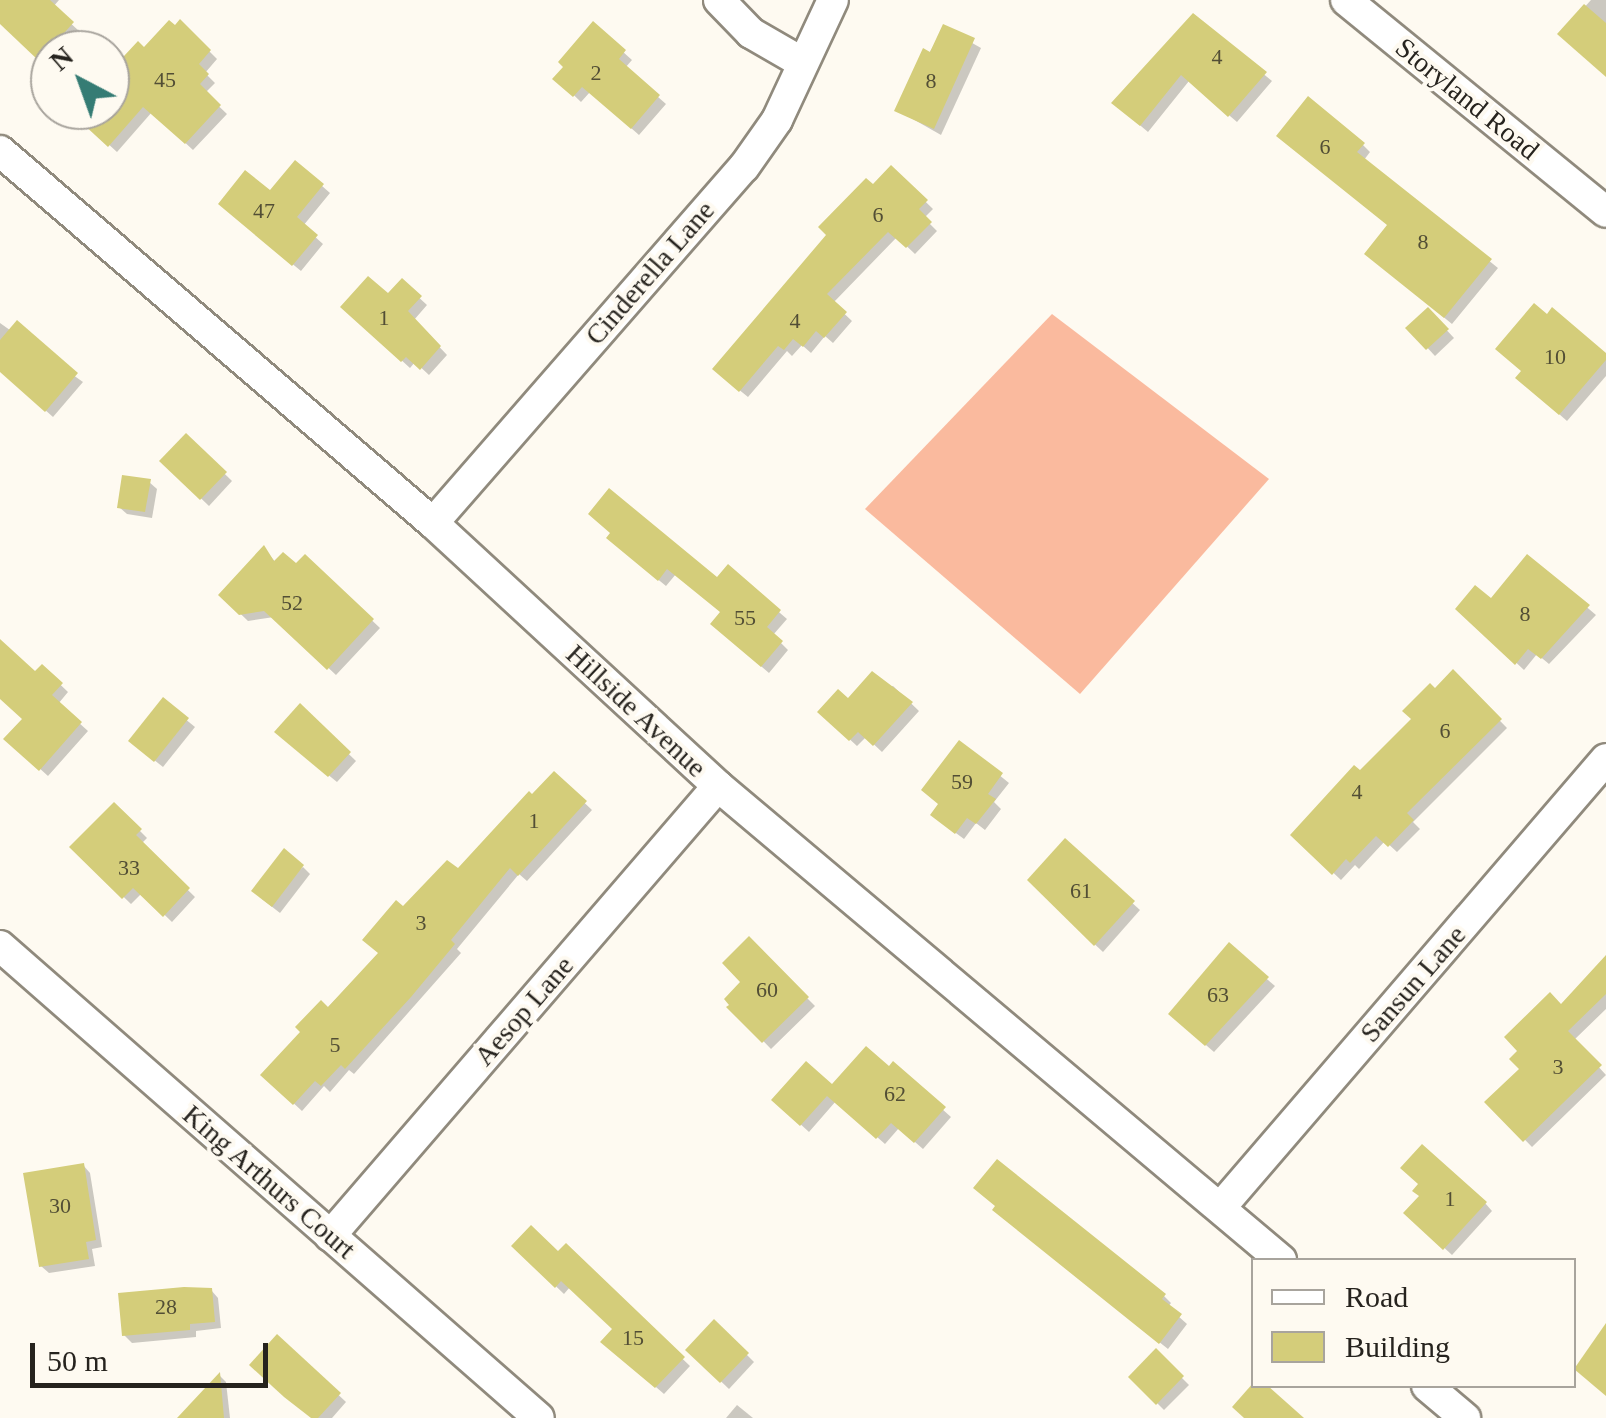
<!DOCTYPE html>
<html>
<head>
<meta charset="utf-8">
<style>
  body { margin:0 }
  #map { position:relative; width:1606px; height:1418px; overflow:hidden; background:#fefaf1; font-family:Georgia,serif }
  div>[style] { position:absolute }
  .forest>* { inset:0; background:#faba9e }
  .shadow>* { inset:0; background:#0003 }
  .building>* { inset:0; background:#d4cd7a }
  .roads { filter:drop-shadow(2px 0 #908a7d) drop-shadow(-2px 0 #908a7d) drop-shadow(0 2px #908a7d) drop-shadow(0 -2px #908a7d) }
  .street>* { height:30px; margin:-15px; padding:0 15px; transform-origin:15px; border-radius:15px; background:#fff }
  span { translate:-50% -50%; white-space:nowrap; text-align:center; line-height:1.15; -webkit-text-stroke:8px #fefaf1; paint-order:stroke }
  .number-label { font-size:22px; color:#524e35 }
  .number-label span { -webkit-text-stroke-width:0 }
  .street-label { font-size:28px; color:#26231e }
  .legend { position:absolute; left:1251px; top:1258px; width:325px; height:130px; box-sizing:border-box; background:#fefaf1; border:2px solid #a8a49d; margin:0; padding:12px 18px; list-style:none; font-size:30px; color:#26231e }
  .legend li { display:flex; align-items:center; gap:20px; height:50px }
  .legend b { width:50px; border:2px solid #a8a49d }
  .north { position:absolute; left:30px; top:30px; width:100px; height:100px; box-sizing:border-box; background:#fefaf1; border:2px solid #a8a49d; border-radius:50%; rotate:319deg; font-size:28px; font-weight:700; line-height:40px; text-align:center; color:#26231e }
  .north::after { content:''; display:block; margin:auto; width:35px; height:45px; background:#357c74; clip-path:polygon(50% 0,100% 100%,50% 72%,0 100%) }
  .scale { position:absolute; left:30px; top:1343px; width:238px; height:45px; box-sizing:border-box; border:5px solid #26231e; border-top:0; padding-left:12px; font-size:30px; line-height:35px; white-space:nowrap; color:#26231e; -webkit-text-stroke:8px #fefaf1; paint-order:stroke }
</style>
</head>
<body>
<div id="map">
  <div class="forest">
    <div style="clip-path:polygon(1052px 314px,1269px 479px,1080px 694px,865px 509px)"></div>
  </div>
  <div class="shadow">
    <div style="clip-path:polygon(0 0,59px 0,53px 7px,79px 31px,62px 50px,50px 50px,48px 66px,0 23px)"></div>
    <div style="clip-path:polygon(1591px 0,1606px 0,1606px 75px,1560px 34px)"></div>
    <div style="clip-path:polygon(1193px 16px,1272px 81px,1237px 122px,1189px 81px,1148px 132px,1122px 110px)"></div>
    <div style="clip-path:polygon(181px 23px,217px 59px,205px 73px,215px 83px,205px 93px,227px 114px,193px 150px,152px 112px,117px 152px,85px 123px,97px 110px,110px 110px,110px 95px,144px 51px)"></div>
    <div style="clip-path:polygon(593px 25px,632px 60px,625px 68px,666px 104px,639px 135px,590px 92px,581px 102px,556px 78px)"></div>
    <div style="clip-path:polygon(944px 27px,981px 48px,941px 135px,897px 110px)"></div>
    <div style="clip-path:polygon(1286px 143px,1363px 145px,1370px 152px,1364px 160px,1498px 268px,1452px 324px,1375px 261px,1390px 226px)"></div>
    <div style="clip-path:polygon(296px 163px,330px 193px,303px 226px,323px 244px,301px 271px,228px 211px,270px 194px)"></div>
    <div style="clip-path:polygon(891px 168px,933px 209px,924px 218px,937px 231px,915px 254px,897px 237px,833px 303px,852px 321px,833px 343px,825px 336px,811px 353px,802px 345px,792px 356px,787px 351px,748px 397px,722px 376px)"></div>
    <div style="clip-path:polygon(402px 282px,427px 305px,414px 320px,447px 355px,429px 375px,415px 362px,410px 368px,343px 307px,388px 297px)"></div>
    <div style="clip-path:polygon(1428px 310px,1454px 338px,1435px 356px,1409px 328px)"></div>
    <div style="clip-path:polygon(0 323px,83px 382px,53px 417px,0 370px)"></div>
    <div style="clip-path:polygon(1606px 356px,1606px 376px,1567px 421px,1526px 385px)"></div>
    <div style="clip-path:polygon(186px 436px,232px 481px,209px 506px,162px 461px)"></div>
    <div style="clip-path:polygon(149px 482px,157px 489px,152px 518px,127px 514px,119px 507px)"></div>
    <div style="clip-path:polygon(616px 545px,717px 581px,728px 568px,787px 619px,773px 635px,788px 650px,769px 673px,721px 631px,723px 613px,676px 574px,666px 586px)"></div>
    <div style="clip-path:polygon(264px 548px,276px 563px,296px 567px,305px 557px,380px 628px,336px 675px,274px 617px,248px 621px,221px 595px)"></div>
    <div style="clip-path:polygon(1528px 557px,1596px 615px,1549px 664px,1537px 654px,1524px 670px,1459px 609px,1491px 601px)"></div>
    <div style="clip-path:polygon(0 642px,36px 674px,42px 667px,68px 692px,58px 704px,88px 731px,48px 776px,7px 739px,25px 719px,0 697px)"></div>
    <div style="clip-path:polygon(1453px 673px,1507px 728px,1413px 822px,1420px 829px,1397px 852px,1385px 841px,1359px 869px,1355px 865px,1341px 880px,1293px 835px,1414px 719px)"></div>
    <div style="clip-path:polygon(893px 686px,919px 711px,882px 752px,866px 737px,857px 746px,820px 712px)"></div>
    <div style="clip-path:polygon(163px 701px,195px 727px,163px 767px,139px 748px)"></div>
    <div style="clip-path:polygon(300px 707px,356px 761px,337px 782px,284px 739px)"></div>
    <div style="clip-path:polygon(960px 743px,1009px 783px,994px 802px,1001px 809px,985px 830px,976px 823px,964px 839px,941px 822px,941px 805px)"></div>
    <div style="clip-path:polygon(554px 774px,592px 810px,527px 881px,519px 874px,457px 949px,461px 953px,354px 1074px,349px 1070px,330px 1092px,324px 1086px,302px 1111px,263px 1075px,380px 953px,403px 909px,458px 872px)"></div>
    <div style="clip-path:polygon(114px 805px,147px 838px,141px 844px,195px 897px,172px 922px,142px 893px,131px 904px,72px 847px)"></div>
    <div style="clip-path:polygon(1065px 842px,1140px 910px,1103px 952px,1072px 923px)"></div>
    <div style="clip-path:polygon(303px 867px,310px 874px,280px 913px,262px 899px)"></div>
    <div style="clip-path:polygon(749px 940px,815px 1006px,771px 1049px,730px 1007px,744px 982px)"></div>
    <div style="clip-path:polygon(1229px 946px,1275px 986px,1214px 1052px,1178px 1021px)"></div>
    <div style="clip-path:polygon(1606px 959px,1606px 1009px,1574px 1040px,1606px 1075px,1532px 1147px,1488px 1102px,1522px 1069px,1561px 1007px)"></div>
    <div style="clip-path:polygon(893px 1065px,951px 1117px,923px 1149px,899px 1128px,885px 1144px,836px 1101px,809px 1132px,774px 1100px,889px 1070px)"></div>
    <div style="clip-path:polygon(83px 1165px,90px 1173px,102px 1247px,92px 1249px,95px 1266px,49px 1273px,41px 1266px)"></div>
    <div style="clip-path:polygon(1485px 1203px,1492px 1211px,1452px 1255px,1407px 1213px)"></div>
    <div style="clip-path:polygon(1002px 1217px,1164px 1296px,1171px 1303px,1168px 1307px,1187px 1324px,1168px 1349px)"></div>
    <div style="clip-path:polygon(514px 1246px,558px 1255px,566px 1247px,690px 1366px,664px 1394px,604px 1342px,615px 1330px,570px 1287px,564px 1294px)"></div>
    <div style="clip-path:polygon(211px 1290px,218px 1298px,221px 1328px,196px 1331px,196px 1337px,132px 1343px,124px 1335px)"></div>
    <div style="clip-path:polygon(714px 1322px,754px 1362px,729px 1389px,688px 1350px)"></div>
    <div style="clip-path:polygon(277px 1337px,346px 1402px,332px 1418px,313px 1418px)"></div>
    <div style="clip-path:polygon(1156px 1352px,1189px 1385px,1164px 1410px,1131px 1377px)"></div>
    <div style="clip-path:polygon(220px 1376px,226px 1382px,230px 1418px,200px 1418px)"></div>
    <div style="clip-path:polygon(737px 1405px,753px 1418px,726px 1418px)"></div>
  </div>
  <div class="building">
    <div style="clip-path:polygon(0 0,50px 0,74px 22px,39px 61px,0 24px)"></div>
    <div style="clip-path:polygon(1584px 4px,1606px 23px,1606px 77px,1557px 34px)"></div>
    <div style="clip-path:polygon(1193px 13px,1267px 72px,1228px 117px,1181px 75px,1140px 126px,1111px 103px)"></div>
    <div style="clip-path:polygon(180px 19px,211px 50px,199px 64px,209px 74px,200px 84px,221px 105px,185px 144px,143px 107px,108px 147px,82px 123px,93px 110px,110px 110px,110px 71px,138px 41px,144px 47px,169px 20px,175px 25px)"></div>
    <div style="clip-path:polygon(593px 21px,626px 50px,619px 59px,660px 95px,631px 129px,582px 87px,573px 97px,552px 79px,563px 67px,558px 62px)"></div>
    <div style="clip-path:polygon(943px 24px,975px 38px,934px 129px,894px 111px,923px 48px,930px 52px)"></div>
    <div style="clip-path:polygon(1308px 96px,1365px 143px,1357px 152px,1492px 259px,1444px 318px,1364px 254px,1387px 225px,1276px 136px)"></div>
    <div style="clip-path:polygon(295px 160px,324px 184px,297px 217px,318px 235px,292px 266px,218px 204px,245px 170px,270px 190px)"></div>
    <div style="clip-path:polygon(891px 165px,928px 200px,919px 209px,932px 222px,906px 248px,888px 232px,827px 294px,847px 312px,824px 338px,816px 331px,803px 347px,793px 339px,784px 350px,778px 346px,739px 392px,712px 369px,826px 235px,818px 227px,866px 178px,873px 184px)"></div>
    <div style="clip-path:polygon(368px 276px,388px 293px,402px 278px,422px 296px,408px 311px,441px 346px,420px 370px,406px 357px,401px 362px,340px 307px)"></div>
    <div style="clip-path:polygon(1534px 303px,1547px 314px,1552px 307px,1606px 353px,1606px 360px,1559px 415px,1515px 378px,1521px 371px,1495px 349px)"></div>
    <div style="clip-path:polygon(1428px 307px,1449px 329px,1426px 350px,1405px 328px)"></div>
    <div style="clip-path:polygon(17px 320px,78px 373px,45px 412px,0 372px,0 340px)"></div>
    <div style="clip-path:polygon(186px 433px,227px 472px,200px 500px,159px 461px)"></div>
    <div style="clip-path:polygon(122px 475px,151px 479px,145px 512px,117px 508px)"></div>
    <div style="clip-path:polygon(609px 488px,717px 577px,728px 564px,781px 610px,767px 627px,783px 641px,761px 667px,710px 624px,720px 612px,667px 569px,658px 581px,606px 538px,610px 533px,588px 514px)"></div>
    <div style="clip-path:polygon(264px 545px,274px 561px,283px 552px,296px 563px,305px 554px,374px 619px,327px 670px,264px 611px,239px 615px,218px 595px)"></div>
    <div style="clip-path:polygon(1527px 554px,1590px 605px,1541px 659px,1528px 649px,1515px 665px,1455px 609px,1475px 585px,1491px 598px)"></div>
    <div style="clip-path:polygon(0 639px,35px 671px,42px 664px,63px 683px,52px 695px,82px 722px,39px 771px,3px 739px,22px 719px,0 699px)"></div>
    <div style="clip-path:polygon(1453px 669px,1502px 719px,1407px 813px,1414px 820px,1388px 847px,1376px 836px,1350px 863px,1346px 859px,1332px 875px,1290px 835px,1354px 765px,1360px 770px,1411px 719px,1402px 711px,1430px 683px,1435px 688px)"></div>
    <div style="clip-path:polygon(872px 671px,913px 702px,873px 746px,858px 732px,849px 741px,817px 712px,838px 689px,848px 698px)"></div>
    <div style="clip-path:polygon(163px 697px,189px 718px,154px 762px,128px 741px)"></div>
    <div style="clip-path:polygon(300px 703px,351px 752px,328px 777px,274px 732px)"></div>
    <div style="clip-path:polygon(959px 740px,1003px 773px,988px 794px,996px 799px,976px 824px,967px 818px,955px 834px,930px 815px,938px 804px,921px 790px)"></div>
    <div style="clip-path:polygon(554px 771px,587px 801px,518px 876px,510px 868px,451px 940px,455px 944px,411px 997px,345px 1069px,341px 1065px,321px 1086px,315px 1081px,293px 1105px,260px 1075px,300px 1032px,295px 1027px,321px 1000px,328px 1007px,378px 953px,362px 940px,396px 900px,403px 906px,447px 860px,458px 868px,529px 791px,532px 794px)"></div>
    <div style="clip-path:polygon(114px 802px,142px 829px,136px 835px,190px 888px,163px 917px,133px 888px,122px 899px,69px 847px)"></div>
    <div style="clip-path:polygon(1065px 838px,1135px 901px,1094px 946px,1027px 880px)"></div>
    <div style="clip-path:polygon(284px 848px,304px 865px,272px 907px,251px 891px)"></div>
    <div style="clip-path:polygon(749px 936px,809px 997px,762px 1043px,726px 1007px,729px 1005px,724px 999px,740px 982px,722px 963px)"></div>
    <div style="clip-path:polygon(1229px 942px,1269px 977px,1205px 1046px,1168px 1014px)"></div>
    <div style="clip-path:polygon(1606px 955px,1606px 994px,1568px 1031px,1602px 1065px,1523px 1142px,1484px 1102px,1519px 1069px,1509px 1059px,1517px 1051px,1504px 1037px,1550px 992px,1561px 1004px)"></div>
    <div style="clip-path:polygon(866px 1046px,889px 1066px,893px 1061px,946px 1107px,914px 1143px,891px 1123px,876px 1139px,827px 1096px,800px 1126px,771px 1100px,806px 1061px,832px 1084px)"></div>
    <div style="clip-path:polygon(1422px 1144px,1487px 1202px,1443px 1250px,1403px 1213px,1419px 1196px,1412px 1191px,1418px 1184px,1400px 1168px)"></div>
    <div style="clip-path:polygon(997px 1159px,1166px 1294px,1162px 1299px,1182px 1314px,1159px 1344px,992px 1210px,995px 1206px,973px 1188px)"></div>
    <div style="clip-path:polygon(84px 1163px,96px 1240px,86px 1242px,89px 1259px,39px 1267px,23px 1173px)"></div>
    <div style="clip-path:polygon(531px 1225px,558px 1251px,566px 1243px,685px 1357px,655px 1388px,600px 1342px,612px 1329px,561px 1281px,555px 1288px,511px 1246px)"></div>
    <div style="clip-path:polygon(184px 1287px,212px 1288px,215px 1322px,190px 1324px,190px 1330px,122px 1336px,118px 1293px)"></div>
    <div style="clip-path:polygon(714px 1319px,749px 1353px,720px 1383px,685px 1350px)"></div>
    <div style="clip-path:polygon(1606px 1323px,1606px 1396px,1574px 1369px)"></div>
    <div style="clip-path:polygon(277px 1334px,341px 1393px,318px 1418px,311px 1418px,284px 1397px,249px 1365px)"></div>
    <div style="clip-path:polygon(1156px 1348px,1184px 1376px,1156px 1405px,1128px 1377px)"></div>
    <div style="clip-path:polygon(220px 1372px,224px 1418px,177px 1418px)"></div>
    <div style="clip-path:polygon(1254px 1382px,1268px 1386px,1304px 1418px,1244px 1418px,1232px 1407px)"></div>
  </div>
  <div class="roads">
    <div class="street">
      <div style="left:719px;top:0;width:46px;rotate:45.9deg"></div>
      <div style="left:751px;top:33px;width:60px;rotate:30deg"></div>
      <div style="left:1346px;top:0;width:335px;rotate:39.2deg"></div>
      <div style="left:0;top:151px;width:571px;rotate:40.67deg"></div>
      <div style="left:433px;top:523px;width:388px;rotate:42.7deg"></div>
      <div style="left:718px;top:786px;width:736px;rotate:40.09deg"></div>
      <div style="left:433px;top:523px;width:473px;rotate:-48.9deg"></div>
      <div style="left:744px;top:167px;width:57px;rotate:-54.9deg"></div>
      <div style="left:777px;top:120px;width:132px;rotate:-65deg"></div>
      <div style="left:0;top:946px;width:716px;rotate:41.21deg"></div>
      <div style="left:1220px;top:1208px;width:592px;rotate:-49.31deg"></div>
      <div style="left:330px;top:1236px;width:594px;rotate:-49.23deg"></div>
      <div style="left:1427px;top:1386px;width:50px;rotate:40.1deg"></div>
    </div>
  </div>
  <div class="number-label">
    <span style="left:1217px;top:57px">4</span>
    <span style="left:596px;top:73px">2</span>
    <span style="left:165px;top:80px">45</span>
    <span style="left:931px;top:81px">8</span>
    <span style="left:1325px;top:147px">6</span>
    <span style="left:264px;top:211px">47</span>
    <span style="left:878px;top:215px">6</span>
    <span style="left:1423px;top:242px">8</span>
    <span style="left:384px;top:318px">1</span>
    <span style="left:795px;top:321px">4</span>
    <span style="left:1555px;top:357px">10</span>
    <span style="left:292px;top:603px">52</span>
    <span style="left:1525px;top:614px">8</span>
    <span style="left:745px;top:618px">55</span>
    <span style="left:1445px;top:731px">6</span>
    <span style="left:962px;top:782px">59</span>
    <span style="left:1357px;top:792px">4</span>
    <span style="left:534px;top:821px">1</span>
    <span style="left:129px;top:868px">33</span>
    <span style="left:1081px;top:891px">61</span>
    <span style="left:421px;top:923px">3</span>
    <span style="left:767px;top:990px">60</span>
    <span style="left:1218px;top:995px">63</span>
    <span style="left:335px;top:1045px">5</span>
    <span style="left:1558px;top:1067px">3</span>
    <span style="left:895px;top:1094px">62</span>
    <span style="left:1450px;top:1199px">1</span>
    <span style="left:60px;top:1206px">30</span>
    <span style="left:166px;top:1307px">28</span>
    <span style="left:633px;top:1338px">15</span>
  </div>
  <div class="street-label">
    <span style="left:1467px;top:99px;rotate:39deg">Storyland Road</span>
    <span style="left:650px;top:273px;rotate:-49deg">Cinderella Lane</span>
    <span style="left:636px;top:711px;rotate:43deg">Hillside Avenue</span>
    <span style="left:1413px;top:984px;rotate:-49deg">Sansun Lane</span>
    <span style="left:524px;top:1011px;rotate:-49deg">Aesop Lane</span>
    <span style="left:269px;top:1182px;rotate:41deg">King Arthurs Court</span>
  </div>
  <ul class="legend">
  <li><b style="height:12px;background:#fff"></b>Road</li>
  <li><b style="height:28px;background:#d4cd7a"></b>Building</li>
  </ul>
  <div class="north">N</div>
  <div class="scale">50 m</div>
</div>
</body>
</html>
